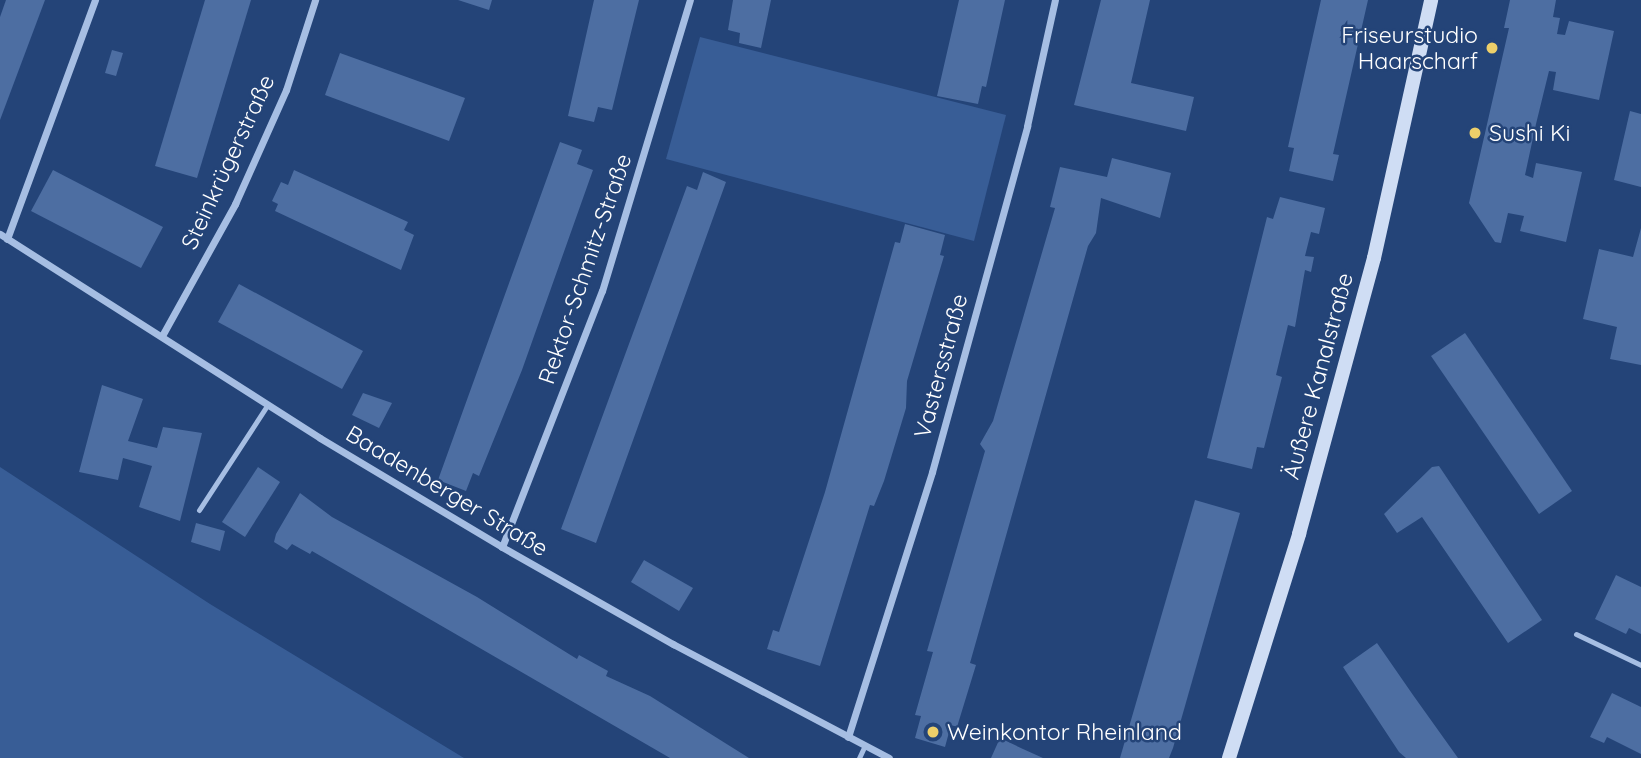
<!DOCTYPE html>
<html>
<head>
<meta charset="utf-8">
<style>
  body { margin:0 }
  #map { position:relative; width:1641px; height:758px; overflow:hidden; background:#244478; font-family:Quicksand,sans-serif }
  div>[style] { position:absolute }
  .green>* { inset:0; background:#385d96 }
  .building>* { inset:0; background:#4d6ea2 }
  .service>* { height:5px; margin:-2.5px; padding:0 2.5px; transform-origin:2.5px; border-radius:2.5px; background:#a6bee3 }
  .minor>* { height:7px; margin:-3.5px; padding:0 3.5px; transform-origin:3.5px; border-radius:3.5px; background:#a6bee3 }
  .secondary>* { height:14px; margin:-7px; padding:0 7px; transform-origin:7px; border-radius:7px; background:#cfddf4 }
  .dots>* { width:19px; height:19px; translate:-50% -50%; box-sizing:border-box; border:4px solid #244478; border-radius:50% }
  span { translate:-50% -50%; white-space:nowrap; text-align:center; line-height:1.15; -webkit-text-stroke:5px #244478; paint-order:stroke }
  .poi-label { font-size:23px; color:#fff }
  .right { translate:-100% -50%; text-align:right }
  .left { translate:0 -50%; text-align:left }
  .street-label { font-size:23px; color:#fff }
</style>
</head>
<body>
<div id="map">
  <div class="green">
    <div style="clip-path:polygon(700px 37px,1006px 115px,974px 241px,666px 159px)"></div>
    <div style="clip-path:polygon(0 467px,210px 604px,464px 758px,0 758px)"></div>
  </div>
  <div class="building">
    <div style="clip-path:polygon(6px 0,45px 0,0 120px,0 17px)"></div>
    <div style="clip-path:polygon(205px 0,251px 0,197px 178px,155px 166px)"></div>
    <div style="clip-path:polygon(458px 0,492px 0,489px 10px)"></div>
    <div style="clip-path:polygon(594px 0,639px 0,612px 110px,598px 107px,594px 122px,568px 116px)"></div>
    <div style="clip-path:polygon(733px 0,771px 0,761px 48px,739px 43px,740px 33px,728px 30px)"></div>
    <div style="clip-path:polygon(959px 0,1005px 0,986px 87px,982px 86px,978px 104px,937px 96px)"></div>
    <div style="clip-path:polygon(1101px 0,1150px 0,1131px 83px,1194px 97px,1186px 131px,1074px 105px)"></div>
    <div style="clip-path:polygon(1321px 0,1368px 0,1333px 154px,1339px 155px,1333px 181px,1289px 171px,1294px 148px,1288px 147px)"></div>
    <div style="clip-path:polygon(1510px 0,1556px 0,1553px 17px,1560px 18px,1557px 34px,1565px 35px,1569px 21px,1614px 31px,1599px 100px,1553px 90px,1556px 72px,1549px 71px,1536px 124px,1525px 175px,1533px 178px,1536px 163px,1582px 172px,1566px 242px,1520px 231px,1524px 216px,1508px 213px,1501px 243px,1495px 242px,1469px 203px,1509px 28px,1504px 28px)"></div>
    <div style="clip-path:polygon(112px 50px,123px 53px,116px 76px,105px 73px)"></div>
    <div style="clip-path:polygon(340px 53px,465px 98px,449px 141px,325px 95px)"></div>
    <div style="clip-path:polygon(1630px 111px,1641px 114px,1641px 187px,1614px 180px)"></div>
    <div style="clip-path:polygon(560px 142px,582px 150px,577px 164px,593px 170px,522px 370px,479px 476px,473px 473px,466px 491px,438px 480px)"></div>
    <div style="clip-path:polygon(1112px 158px,1171px 173px,1160px 218px,1101px 198px,1096px 233px,1088px 246px,970px 663px,976px 665px,957px 727px,951px 725px,945px 747px,915px 738px,921px 716px,915px 715px,933px 652px,927px 651px,985px 451px,980px 444px,993px 421px,1055px 208px,1050px 207px,1060px 167px,1107px 177px)"></div>
    <div style="clip-path:polygon(53px 170px,163px 227px,141px 268px,31px 211px)"></div>
    <div style="clip-path:polygon(294px 170px,408px 222px,404px 230px,414px 235px,401px 270px,275px 211px,278px 204px,272px 201px,281px 182px,288px 185px)"></div>
    <div style="clip-path:polygon(703px 172px,726px 182px,596px 543px,561px 529px,687px 186px,697px 190px)"></div>
    <div style="clip-path:polygon(1280px 197px,1325px 208px,1319px 234px,1311px 232px,1305px 256px,1314px 257px,1311px 272px,1305px 270px,1295px 327px,1288px 325px,1276px 375px,1282px 377px,1264px 448px,1257px 447px,1252px 469px,1207px 458px,1267px 217px,1273px 219px)"></div>
    <div style="clip-path:polygon(905px 224px,945px 235px,940px 255px,944px 256px,907px 381px,906px 408px,884px 481px,874px 506px,870px 505px,820px 666px,767px 649px,773px 630px,779px 632px,825px 492px,895px 242px,900px 243px)"></div>
    <div style="clip-path:polygon(1641px 228px,1641px 365px,1610px 359px,1617px 327px,1583px 319px,1599px 249px,1633px 257px)"></div>
    <div style="clip-path:polygon(239px 284px,363px 351px,342px 389px,218px 322px)"></div>
    <div style="clip-path:polygon(1465px 333px,1572px 491px,1539px 514px,1431px 356px)"></div>
    <div style="clip-path:polygon(102px 385px,143px 399px,128px 441px,157px 448px,163px 427px,202px 433px,180px 521px,139px 507px,152px 466px,123px 458px,118px 480px,79px 472px)"></div>
    <div style="clip-path:polygon(363px 393px,392px 403px,379px 428px,352px 415px)"></div>
    <div style="clip-path:polygon(1439px 466px,1542px 620px,1508px 643px,1422px 517px,1397px 533px,1384px 514px,1432px 467px)"></div>
    <div style="clip-path:polygon(258px 467px,280px 482px,245px 537px,222px 522px)"></div>
    <div style="clip-path:polygon(300px 493px,332px 517px,477px 597px,577px 659px,579px 655px,608px 671px,606px 676px,650px 696px,749px 758px,670px 758px,312px 551px,310px 554px,292px 544px,287px 550px,274px 542px,276px 534px)"></div>
    <div style="clip-path:polygon(1195px 500px,1240px 513px,1173px 748px,1169px 758px,1120px 758px)"></div>
    <div style="clip-path:polygon(196px 523px,225px 531px,220px 551px,191px 542px)"></div>
    <div style="clip-path:polygon(644px 560px,693px 588px,679px 611px,631px 582px)"></div>
    <div style="clip-path:polygon(1616px 575px,1641px 587px,1641px 634px,1629px 628px,1626px 634px,1595px 619px)"></div>
    <div style="clip-path:polygon(1377px 643px,1413px 695px,1458px 758px,1406px 758px,1399px 752px,1343px 667px)"></div>
    <div style="clip-path:polygon(1612px 693px,1641px 707px,1641px 754px,1607px 737px,1604px 743px,1590px 737px)"></div>
    <div style="clip-path:polygon(1000px 738px,1023px 749px,1043px 758px,991px 758px)"></div>
  </div>
  <div class="service">
    <div style="left:199px;top:510px;width:126px;rotate:-56.9deg"></div>
    <div style="left:1576px;top:634px;width:72px;rotate:25.5deg"></div>
    <div style="left:859px;top:758px;width:14px;rotate:-65deg"></div>
  </div>
  <div class="minor">
    <div style="left:0;top:234px;width:379px;rotate:32.5deg"></div>
    <div style="left:320px;top:438px;width:212px;rotate:30.9deg"></div>
    <div style="left:502px;top:547px;width:197px;rotate:29.6deg"></div>
    <div style="left:673px;top:644px;width:244px;rotate:27.8deg"></div>
    <div style="left:7px;top:239px;width:255px;rotate:-69.8deg"></div>
    <div style="left:163px;top:334px;width:149px;rotate:-61deg"></div>
    <div style="left:235px;top:204px;width:125px;rotate:-65.9deg"></div>
    <div style="left:286px;top:90px;width:95px;rotate:-72.1deg"></div>
    <div style="left:502px;top:547px;width:275px;rotate:-68.7deg"></div>
    <div style="left:602px;top:291px;width:304px;rotate:-73.2deg"></div>
    <div style="left:848px;top:737px;width:278px;rotate:-72.4deg"></div>
    <div style="left:932px;top:472px;width:359px;rotate:-74.6deg"></div>
    <div style="left:1027px;top:126px;width:129px;rotate:-77.5deg"></div>
  </div>
  <div class="secondary">
    <div style="left:1229px;top:758px;width:235px;rotate:-72.6deg"></div>
    <div style="left:1299px;top:534px;width:286px;rotate:-74.8deg"></div>
    <div style="left:1374px;top:258px;width:264px;rotate:-77.5deg"></div>
  </div>
  <div class="dots">
    <div style="left:1492px;top:48px;background:#edcf6a"></div>
    <div style="left:1475px;top:133px;background:#edcf6a"></div>
    <div style="left:933px;top:732px;background:#edcf6a"></div>
  </div>
  <div class="poi-label">
    <span class="right" style="left:1478px;top:48px">Friseurstudio<br>Haarscharf</span>
    <span class="left" style="left:1489px;top:133px">Sushi Ki</span>
    <span class="left" style="left:947px;top:732px">Weinkontor Rheinland</span>
  </div>
  <div class="street-label">
    <span style="left:228px;top:162px;rotate:-65deg">Steinkrügerstraße</span>
    <span style="left:585px;top:269px;rotate:-71deg">Rektor-Schmitz-Straße</span>
    <span style="left:941px;top:366px;rotate:-75deg">Vastersstraße</span>
    <span style="left:1318px;top:376px;rotate:-75deg">Äußere Kanalstraße</span>
    <span style="left:447px;top:491px;rotate:31deg">Baadenberger Straße</span>
  </div>
</div>
</body>
</html>
